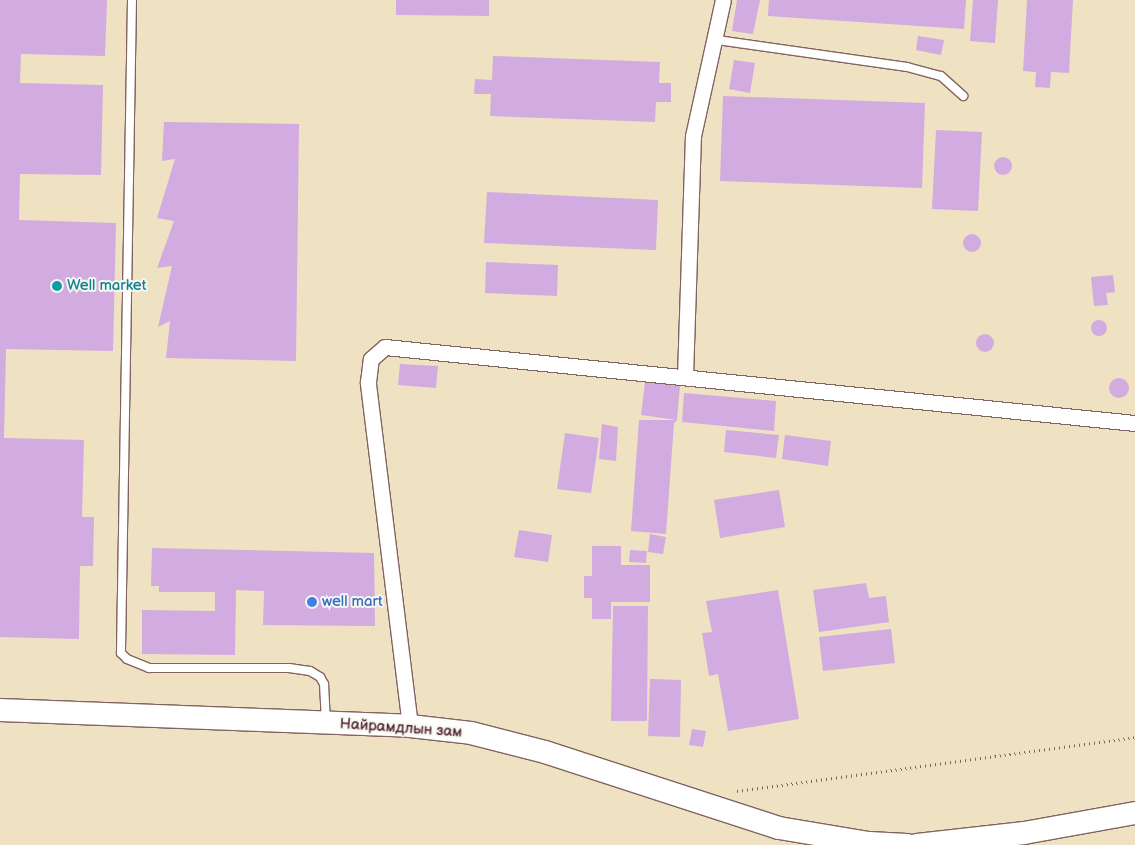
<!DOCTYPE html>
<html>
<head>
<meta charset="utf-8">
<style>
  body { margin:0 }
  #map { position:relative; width:1135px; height:845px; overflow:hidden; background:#eee2c3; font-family:"Balsamiq Sans",sans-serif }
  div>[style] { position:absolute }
  .building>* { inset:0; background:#d2abe0 }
  .round { border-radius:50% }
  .path>* { height:3px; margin-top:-1.5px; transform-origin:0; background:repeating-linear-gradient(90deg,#836360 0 1px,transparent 0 5px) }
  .roads { filter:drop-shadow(1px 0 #836360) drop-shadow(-1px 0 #836360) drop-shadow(0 1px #836360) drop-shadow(0 -1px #836360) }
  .lane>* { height:8px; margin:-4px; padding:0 4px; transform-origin:4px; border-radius:4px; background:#fff }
  .street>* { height:15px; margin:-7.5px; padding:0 7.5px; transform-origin:7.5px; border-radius:7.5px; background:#fff }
  .secondary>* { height:22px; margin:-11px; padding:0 11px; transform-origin:11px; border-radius:11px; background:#fff }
  .dots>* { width:14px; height:14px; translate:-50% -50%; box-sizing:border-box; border:2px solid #f6f6f2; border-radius:50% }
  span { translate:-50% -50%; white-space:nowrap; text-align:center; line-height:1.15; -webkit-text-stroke:4px #f6f6f2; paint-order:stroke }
  .culture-label { font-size:15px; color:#0d838f }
  .left { translate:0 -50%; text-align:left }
  .shop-label { font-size:15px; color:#366cbe }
  .street-label { font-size:15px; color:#4a1f2b }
</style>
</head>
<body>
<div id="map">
  <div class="building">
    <div style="clip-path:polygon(0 0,107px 0,105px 56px,21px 54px,20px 83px,103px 85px,101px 175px,20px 174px,19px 220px,116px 223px,113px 351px,6px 349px,4px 438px,84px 440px,82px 517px,94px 517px,93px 566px,80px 566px,79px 639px,0 637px)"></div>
    <div style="clip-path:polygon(396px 0,489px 0,489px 16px,396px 15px)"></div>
    <div style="clip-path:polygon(737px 0,760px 0,753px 34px,732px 31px)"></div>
    <div style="clip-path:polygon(769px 0,966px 0,964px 29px,768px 16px)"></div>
    <div style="clip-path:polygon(973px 0,998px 0,995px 43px,970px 41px)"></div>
    <div style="clip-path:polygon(1027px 0,1073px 0,1069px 73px,1051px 72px,1050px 88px,1035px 87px,1036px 72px,1023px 71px)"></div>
    <div style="clip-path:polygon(918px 36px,944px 40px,941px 55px,916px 50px)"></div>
    <div style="clip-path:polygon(493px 56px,660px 62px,659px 83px,671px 83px,671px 102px,656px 102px,655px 122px,490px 116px,491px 94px,474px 94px,475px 79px,492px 80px)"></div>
    <div style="clip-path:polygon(734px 60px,755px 63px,750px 93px,729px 89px)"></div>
    <div style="clip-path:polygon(723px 96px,925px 103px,922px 188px,720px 181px)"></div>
    <div style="clip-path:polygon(164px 122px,299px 124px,296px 361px,166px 358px,170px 321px,158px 327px,172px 266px,157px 268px,174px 221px,157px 218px,175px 159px,162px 161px)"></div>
    <div style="clip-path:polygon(936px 130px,982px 132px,978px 211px,932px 209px)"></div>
    <div class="round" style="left:994px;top:157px;width:18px;height:18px"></div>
    <div style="clip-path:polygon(487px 192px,658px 200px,656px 250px,484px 243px)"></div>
    <div class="round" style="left:963px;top:234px;width:18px;height:18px"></div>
    <div style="clip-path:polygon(486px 262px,558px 265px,557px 296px,485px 293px)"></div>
    <div style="clip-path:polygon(1113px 275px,1115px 292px,1106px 293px,1108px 305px,1094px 306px,1091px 277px)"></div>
    <div class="round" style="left:1091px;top:320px;width:16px;height:16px"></div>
    <div class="round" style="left:976px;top:334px;width:18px;height:18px"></div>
    <div style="clip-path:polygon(400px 364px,438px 366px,436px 388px,398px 385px)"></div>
    <div class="round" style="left:1109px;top:378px;width:20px;height:20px"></div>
    <div style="clip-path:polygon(645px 382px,680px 386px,677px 420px,674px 423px,666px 534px,631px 531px,639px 420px,677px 420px,641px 415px)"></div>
    <div style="clip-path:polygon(684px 393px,776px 401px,774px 431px,682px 422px)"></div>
    <div style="clip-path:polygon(602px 424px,618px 427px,616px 461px,599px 459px)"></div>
    <div style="clip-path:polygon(726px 430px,779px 435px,776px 458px,724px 452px)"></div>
    <div style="clip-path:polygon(565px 433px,599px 438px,591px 493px,557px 489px)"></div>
    <div style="clip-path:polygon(785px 435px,831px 441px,828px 466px,782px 459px)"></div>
    <div style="clip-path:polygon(779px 490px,785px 527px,720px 538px,714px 500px)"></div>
    <div style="clip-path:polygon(519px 530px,552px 535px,548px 562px,514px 557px)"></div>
    <div style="clip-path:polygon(650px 534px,666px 537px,663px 554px,648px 552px)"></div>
    <div style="clip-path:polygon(592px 546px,621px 546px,621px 565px,650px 565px,650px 602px,611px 602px,611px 619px,592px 619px,592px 598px,584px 598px,584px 576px,592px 576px)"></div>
    <div style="clip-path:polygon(152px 548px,374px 553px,375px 626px,263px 625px,264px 591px,236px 590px,235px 655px,142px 654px,142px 610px,215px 611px,215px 592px,159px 592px,159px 586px,151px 586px)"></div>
    <div style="clip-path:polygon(630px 550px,647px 551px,646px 563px,629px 562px)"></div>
    <div style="clip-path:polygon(866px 583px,869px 598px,886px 596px,889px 622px,819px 632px,813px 590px)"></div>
    <div style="clip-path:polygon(778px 590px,799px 719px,728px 731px,718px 674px,709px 676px,702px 633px,712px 632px,706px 601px)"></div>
    <div style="clip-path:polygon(613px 606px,648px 606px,647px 721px,611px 721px)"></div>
    <div style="clip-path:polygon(891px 629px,895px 663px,823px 671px,819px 637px)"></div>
    <div style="clip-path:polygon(650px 679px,681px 680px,680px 737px,648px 736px)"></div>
    <div style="clip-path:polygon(692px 729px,706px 731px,703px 747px,689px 745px)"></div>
  </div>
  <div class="path">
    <div style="left:737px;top:791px;width:402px;rotate:-7.7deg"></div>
  </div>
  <div class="roads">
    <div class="lane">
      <div style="left:132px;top:0;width:653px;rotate:90.97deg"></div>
      <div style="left:121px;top:653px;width:8px;rotate:45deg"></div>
      <div style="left:127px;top:659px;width:24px;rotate:22deg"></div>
      <div style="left:149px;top:668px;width:140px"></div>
      <div style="left:289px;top:668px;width:21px;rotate:8deg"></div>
      <div style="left:310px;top:671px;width:12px;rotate:31deg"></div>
      <div style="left:320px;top:677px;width:8px;rotate:60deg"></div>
      <div style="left:324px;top:684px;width:37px;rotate:87deg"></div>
      <div style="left:717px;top:40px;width:192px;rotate:8.1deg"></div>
      <div style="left:907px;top:67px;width:35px;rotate:15deg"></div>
      <div style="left:941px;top:76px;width:30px;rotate:42deg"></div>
    </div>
    <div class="street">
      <div style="left:685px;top:376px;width:240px;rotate:-88.1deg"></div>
      <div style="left:693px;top:136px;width:139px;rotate:-77.6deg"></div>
      <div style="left:410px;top:726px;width:347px;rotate:-97deg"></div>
      <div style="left:368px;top:382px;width:23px;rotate:-83deg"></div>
      <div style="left:371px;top:359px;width:18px;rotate:-41deg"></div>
      <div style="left:385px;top:347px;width:754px;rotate:5.79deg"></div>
    </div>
    <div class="secondary">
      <div style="left:0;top:710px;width:410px;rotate:2.2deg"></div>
      <div style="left:410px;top:726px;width:61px;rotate:6.5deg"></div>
      <div style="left:471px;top:733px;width:76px;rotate:14.4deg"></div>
      <div style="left:545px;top:752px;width:246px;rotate:18deg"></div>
      <div style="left:779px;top:828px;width:91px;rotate:9.5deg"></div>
      <div style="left:869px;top:843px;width:38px;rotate:3deg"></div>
      <div style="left:917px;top:845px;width:108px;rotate:-6.4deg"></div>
      <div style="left:1024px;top:833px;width:113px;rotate:-10.2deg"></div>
    </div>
  </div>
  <div class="dots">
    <div style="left:57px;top:286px;background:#0f9aa8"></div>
    <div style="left:312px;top:602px;background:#3f7fe0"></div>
  </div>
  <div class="culture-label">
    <span class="left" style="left:67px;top:286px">Well market</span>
  </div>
  <div class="shop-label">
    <span class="left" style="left:322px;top:602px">well mart</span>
  </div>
  <div class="street-label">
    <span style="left:401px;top:728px;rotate:4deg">Найрамдлын зам</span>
  </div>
</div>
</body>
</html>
